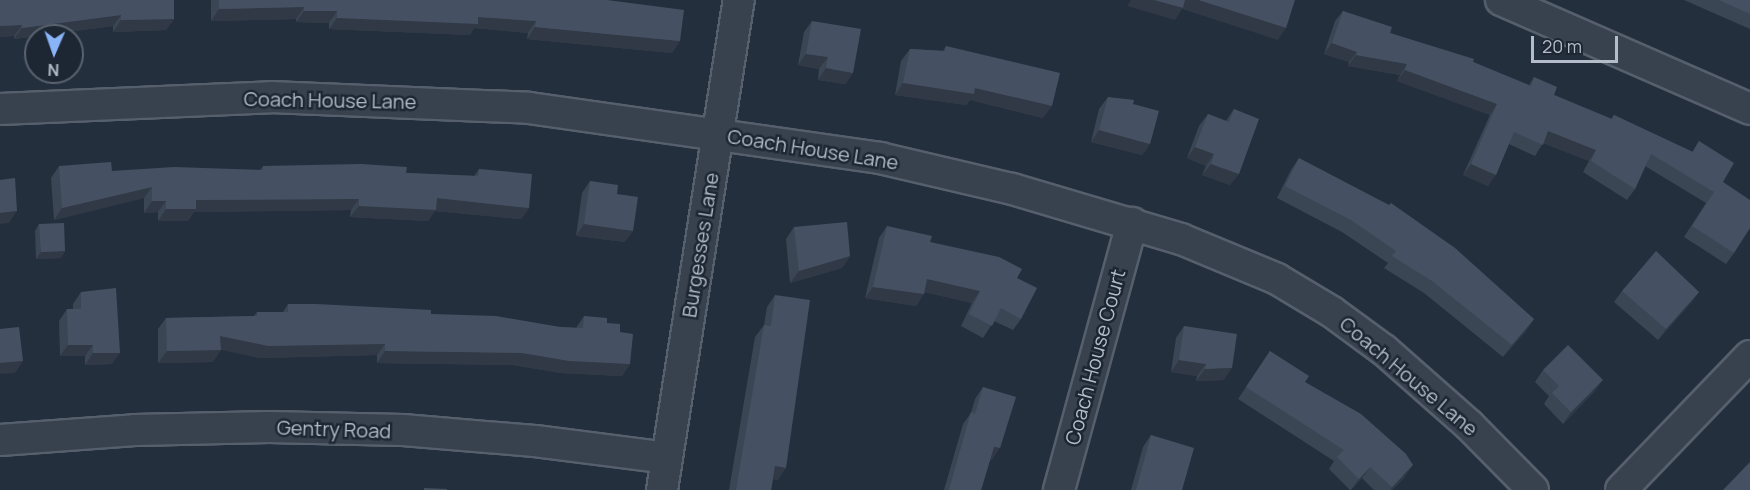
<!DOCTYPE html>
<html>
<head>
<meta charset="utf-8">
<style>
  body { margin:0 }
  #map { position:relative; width:1750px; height:490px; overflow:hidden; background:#242f3e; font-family:Manrope,sans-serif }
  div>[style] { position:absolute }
  .roads { filter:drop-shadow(2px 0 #565f6c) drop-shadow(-2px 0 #565f6c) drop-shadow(0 2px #565f6c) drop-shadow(0 -2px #565f6c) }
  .street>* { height:30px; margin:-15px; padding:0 15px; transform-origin:15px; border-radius:15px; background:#38414e }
  .wall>* { inset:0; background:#3b4654 }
  .shaded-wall>* { inset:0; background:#303945 }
  .building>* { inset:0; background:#455162 }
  span { translate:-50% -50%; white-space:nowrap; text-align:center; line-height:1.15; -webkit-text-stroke:5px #1d2633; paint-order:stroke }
  .street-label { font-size:20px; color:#b4bcc9 }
  .north { position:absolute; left:24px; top:24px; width:60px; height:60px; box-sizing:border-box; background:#1d2633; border:2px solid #59626f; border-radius:50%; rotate:182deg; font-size:16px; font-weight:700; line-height:24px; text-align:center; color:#b4bcc9 }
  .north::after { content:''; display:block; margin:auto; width:21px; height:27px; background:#8ab4f8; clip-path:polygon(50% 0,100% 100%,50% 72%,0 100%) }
  .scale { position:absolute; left:1531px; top:36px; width:87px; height:27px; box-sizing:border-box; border:3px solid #b4bcc9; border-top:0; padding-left:8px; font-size:18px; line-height:21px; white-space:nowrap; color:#b4bcc9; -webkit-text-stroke:4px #1d2633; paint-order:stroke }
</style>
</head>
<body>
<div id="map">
  <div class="roads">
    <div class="street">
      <div style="left:1501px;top:0;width:272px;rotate:23.6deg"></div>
      <div style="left:0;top:109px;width:271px;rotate:-2.5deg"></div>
      <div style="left:271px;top:97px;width:258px;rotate:2.4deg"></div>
      <div style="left:529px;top:108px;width:355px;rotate:8.1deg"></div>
      <div style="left:880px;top:158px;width:136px;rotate:13.2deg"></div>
      <div style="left:1012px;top:189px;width:176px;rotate:16.5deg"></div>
      <div style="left:1181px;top:239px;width:104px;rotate:22.6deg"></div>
      <div style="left:1277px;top:279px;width:64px;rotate:31deg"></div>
      <div style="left:1332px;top:312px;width:64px;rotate:36.2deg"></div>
      <div style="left:1384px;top:350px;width:113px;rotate:41.4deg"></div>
      <div style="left:1469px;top:425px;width:91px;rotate:45.4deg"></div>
      <div style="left:0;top:440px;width:135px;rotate:-4.2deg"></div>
      <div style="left:135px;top:430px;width:134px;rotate:-1.3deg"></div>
      <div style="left:269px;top:427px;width:134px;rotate:1.3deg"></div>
      <div style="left:403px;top:430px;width:132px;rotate:4.8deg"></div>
      <div style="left:535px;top:441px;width:133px;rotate:7.3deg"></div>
      <div style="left:662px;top:490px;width:496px;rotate:-81.1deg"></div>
      <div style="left:1059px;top:490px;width:277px;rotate:-74.7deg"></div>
      <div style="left:1621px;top:490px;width:186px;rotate:-46.1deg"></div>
    </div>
  </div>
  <div class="wall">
    <div style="clip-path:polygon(0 0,174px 19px,166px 30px,113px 32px,113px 26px,14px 39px,14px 36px,0 37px)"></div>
    <div style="clip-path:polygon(211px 0,607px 0,680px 41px,672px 53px,527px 39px,528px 33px,474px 28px,470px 35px,329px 29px,329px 23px,296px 22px,296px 19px,211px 21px)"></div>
    <div style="clip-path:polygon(1684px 0,1750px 0,1750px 29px)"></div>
    <div style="clip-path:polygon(1343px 11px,1390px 33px,1473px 62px,1529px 85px,1534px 77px,1554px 95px,1611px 119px,1614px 115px,1692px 152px,1699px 141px,1723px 182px,1734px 253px,1726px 264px,1684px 237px,1706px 203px,1645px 166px,1635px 189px,1627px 200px,1583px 172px,1589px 161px,1543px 143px,1535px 156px,1509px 144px,1488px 186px,1463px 175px,1490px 115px,1397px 81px,1400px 75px,1348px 66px,1349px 62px,1324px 54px,1335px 21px)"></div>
    <div style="clip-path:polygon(812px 21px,853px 73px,845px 84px,818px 80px,819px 69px,798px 65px,804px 32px)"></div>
    <div style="clip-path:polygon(946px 46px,1043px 118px,970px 100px,966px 105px,895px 95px,901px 61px,910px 49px,943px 51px)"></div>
    <div style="clip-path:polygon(1108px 97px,1133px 104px,1150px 144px,1142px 155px,1091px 142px,1099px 109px)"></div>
    <div style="clip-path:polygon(1234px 109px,1239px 174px,1230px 185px,1202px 175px,1206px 166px,1187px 158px,1199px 126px,1208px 114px,1226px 121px)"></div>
    <div style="clip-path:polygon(1299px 158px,1534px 319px,1526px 331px,1503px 357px,1424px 293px,1384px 268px,1388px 263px,1342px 232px,1277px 198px,1291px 170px)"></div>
    <div style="clip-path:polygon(59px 166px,112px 171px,260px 170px,263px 166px,474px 176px,479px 169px,529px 208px,521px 219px,435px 211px,428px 221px,350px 217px,351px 210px,194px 212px,188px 221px,158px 221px,158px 212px,144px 213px,144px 198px,54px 220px,51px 178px)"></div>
    <div style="clip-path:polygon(590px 181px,617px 194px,625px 242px,576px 236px,582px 193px)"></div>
    <div style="clip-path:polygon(39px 224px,65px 251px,61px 258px,36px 259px,35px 231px)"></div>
    <div style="clip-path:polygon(887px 226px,930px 242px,1017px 278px,1021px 319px,1013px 330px,994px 321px,983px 338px,961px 326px,972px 303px,925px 292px,916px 306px,865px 298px,879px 238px)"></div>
    <div style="clip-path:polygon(794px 227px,850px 256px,842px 268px,790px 283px,786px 239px)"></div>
    <div style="clip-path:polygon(1622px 291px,1699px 292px,1690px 304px,1658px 340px,1614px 302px)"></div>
    <div style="clip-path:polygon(81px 292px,112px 364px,85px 365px,85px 356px,60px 356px,59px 321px,67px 309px,73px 309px,73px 304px)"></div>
    <div style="clip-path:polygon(775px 295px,778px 480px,773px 479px,771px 490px,729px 490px,755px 337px,764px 325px,767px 307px)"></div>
    <div style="clip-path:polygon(288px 304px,431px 314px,560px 327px,576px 328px,584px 316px,607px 323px,620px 332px,630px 364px,622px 376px,561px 373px,513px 365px,377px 363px,377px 355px,260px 358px,221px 349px,213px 362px,158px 363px,158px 329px,166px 318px,254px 316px,257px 312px,283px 312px)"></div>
    <div style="clip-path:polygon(1184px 326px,1224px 380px,1196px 381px,1197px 376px,1171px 372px,1176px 338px)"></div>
    <div style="clip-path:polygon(1270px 351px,1305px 382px,1405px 477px,1392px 490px,1374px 490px,1362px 478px,1351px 490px,1350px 490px,1329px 469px,1334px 461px,1238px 399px)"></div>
    <div style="clip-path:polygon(1543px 370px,1594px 392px,1563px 424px,1544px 404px,1549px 396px,1535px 382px)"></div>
    <div style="clip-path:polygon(983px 387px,992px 460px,990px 460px,981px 490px,944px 490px,963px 424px,971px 413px,975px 399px)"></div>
    <div style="clip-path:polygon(1151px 435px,1182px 490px,1131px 490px,1143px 447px)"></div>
  </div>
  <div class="shaded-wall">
    <div style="clip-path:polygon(1131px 0,1198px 0,1286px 28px,1278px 40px,1182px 9px,1175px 20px,1127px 6px)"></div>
    <div style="clip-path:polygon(304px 7px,296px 19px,211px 21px,219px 9px)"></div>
    <div style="clip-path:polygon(304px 11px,337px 11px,329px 23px,296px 22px)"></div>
    <div style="clip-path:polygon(121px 15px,113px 26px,14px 39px,22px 28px)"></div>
    <div style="clip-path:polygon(478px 17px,536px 21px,528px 33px,474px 28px,470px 35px,329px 29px,337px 18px)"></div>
    <div style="clip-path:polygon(174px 19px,166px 30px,113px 32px,121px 20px)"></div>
    <div style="clip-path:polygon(22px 25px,14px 36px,0 37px,0 26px)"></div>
    <div style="clip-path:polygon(535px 27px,680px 41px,672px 53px,527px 39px)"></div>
    <div style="clip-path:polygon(1332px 43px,1357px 52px,1349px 62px,1324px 54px)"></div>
    <div style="clip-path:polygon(806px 54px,828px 57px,819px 69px,798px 65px)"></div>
    <div style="clip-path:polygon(1356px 55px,1407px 64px,1400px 75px,1348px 66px)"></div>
    <div style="clip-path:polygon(826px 68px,853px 73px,845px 84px,818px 80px)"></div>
    <div style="clip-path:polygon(1405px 70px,1497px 104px,1490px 115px,1397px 81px)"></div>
    <div style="clip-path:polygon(903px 83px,975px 88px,1052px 106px,1043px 118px,970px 100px,966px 105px,895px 95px)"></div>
    <div style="clip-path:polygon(1099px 130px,1150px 144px,1142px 155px,1091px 142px)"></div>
    <div style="clip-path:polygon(1548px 131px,1596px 150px,1589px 161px,1541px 142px)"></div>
    <div style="clip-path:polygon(1195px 147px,1214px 154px,1206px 166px,1187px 158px)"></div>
    <div style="clip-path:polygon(1211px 164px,1239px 174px,1230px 185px,1202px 175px)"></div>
    <div style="clip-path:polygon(1471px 164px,1496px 175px,1488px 186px,1463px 175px)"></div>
    <div style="clip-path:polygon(152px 187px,144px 198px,54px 220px,62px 208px)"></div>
    <div style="clip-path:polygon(437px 198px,529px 208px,521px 219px,435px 211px,428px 221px,350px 217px,359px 206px)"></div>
    <div style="clip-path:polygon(359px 199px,351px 210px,194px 212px,188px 221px,158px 221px,166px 209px,196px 200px)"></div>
    <div style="clip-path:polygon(152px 201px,166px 201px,158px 212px,144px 213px)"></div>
    <div style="clip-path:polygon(17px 211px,9px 223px,0 224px,0 213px)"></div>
    <div style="clip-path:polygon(584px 224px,633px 231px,625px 242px,576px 236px)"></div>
    <div style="clip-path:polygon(65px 251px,61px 258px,36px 259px,41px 252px)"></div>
    <div style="clip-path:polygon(850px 256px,842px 268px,790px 283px,799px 271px)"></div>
    <div style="clip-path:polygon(927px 279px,980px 291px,972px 303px,919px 291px)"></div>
    <div style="clip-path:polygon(873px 287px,924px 294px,916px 306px,865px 298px)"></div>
    <div style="clip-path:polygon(1699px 292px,1690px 304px,1658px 340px,1666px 329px)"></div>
    <div style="clip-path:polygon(1534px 319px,1526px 331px,1503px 357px,1512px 345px)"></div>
    <div style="clip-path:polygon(220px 336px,385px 344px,377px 355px,260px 358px,212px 348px)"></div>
    <div style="clip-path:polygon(68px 345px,93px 345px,85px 356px,60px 356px)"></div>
    <div style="clip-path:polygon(221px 350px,213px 362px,158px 363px,167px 351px)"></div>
    <div style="clip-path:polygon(385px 351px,522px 353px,630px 364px,622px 376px,561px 373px,513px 365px,377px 363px)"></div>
    <div style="clip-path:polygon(93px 353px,120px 353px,112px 364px,85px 365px)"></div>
    <div style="clip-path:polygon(1179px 360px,1206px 364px,1197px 376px,1171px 372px)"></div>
    <div style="clip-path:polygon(23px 361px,15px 373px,0 374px,0 363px)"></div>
    <div style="clip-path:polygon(1232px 368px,1224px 380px,1196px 381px,1205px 369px)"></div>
    <div style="clip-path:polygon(1603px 380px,1594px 392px,1563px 424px,1571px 412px)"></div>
    <div style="clip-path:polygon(994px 447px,1000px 448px,992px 460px,986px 458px)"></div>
    <div style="clip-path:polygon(1413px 465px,1405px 477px,1392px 490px,1390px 490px)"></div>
    <div style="clip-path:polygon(775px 466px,786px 468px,778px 480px,767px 478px)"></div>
    <div style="clip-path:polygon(1370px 467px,1362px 478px,1351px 490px,1359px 479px)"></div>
  </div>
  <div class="building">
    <div style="clip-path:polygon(0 0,174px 0,174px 19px,121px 20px,121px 15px,22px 28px,22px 25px,0 26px)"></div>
    <div style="clip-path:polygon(219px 0,607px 0,684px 10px,680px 41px,535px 27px,536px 21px,478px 17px,478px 24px,337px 18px,337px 11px,304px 11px,304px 7px,219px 9px)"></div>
    <div style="clip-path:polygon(1154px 0,1185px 0,1183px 8px)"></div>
    <div style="clip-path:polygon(1198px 0,1295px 0,1286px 28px)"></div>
    <div style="clip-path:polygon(1719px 0,1750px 0,1750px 14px)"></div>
    <div style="clip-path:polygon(1343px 11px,1392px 27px,1390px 33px,1474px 59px,1473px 62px,1531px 86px,1534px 77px,1557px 87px,1554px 95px,1612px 119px,1614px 115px,1693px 152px,1699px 141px,1734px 163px,1723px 182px,1750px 200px,1750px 228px,1734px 253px,1692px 226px,1714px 192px,1651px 154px,1635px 189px,1591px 161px,1596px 150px,1548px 131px,1543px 145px,1514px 132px,1496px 175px,1471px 164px,1497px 104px,1405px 70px,1407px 64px,1356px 55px,1357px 52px,1332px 43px)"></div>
    <div style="clip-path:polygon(812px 21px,861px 29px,853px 73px,826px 68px,828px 57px,806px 54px)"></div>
    <div style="clip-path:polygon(946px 46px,1060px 73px,1052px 106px,975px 88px,974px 94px,903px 83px,910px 49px,945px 51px)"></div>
    <div style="clip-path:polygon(1108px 97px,1134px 100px,1133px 104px,1159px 111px,1150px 144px,1099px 130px)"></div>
    <div style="clip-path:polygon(1234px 109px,1259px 119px,1239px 174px,1211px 164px,1214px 154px,1195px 147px,1208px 114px,1229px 122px)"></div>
    <div style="clip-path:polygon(1299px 158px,1389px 205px,1391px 203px,1455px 248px,1534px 319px,1512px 345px,1432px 281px,1392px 256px,1396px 251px,1351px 220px,1285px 186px)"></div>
    <div style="clip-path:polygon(111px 162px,112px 171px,174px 167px,263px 170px,263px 166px,361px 164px,407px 167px,406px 173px,478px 176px,479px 169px,532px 174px,529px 208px,437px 198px,436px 210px,359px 206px,359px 199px,196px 200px,196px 209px,166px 209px,166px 201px,152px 201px,152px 187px,62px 208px,59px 166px)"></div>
    <div style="clip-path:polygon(15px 178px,17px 211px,0 213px,0 180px)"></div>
    <div style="clip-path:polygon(590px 181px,618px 185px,617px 194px,638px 197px,633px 231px,584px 224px)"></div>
    <div style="clip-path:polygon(847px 222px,850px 256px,799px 271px,794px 227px)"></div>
    <div style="clip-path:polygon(64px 223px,65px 251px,41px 252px,39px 224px)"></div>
    <div style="clip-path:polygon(887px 226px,932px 236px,930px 242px,999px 257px,1022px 269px,1017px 278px,1037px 288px,1021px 319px,1001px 308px,992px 326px,969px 314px,980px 291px,927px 279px,924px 294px,873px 287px)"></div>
    <div style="clip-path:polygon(1656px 251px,1699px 292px,1666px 329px,1622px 291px)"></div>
    <div style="clip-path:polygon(116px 288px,120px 353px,93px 353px,93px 345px,68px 345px,67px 309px,81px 309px,81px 292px)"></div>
    <div style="clip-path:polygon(775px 295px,810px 300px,786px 468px,775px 466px,771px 490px,736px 490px,764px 325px,771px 326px)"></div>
    <div style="clip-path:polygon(288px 304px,316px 304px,431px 310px,431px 314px,496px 316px,560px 327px,583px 328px,584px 316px,607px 318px,607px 323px,620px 324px,620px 332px,633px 334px,630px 364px,569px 361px,522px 353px,385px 351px,385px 344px,268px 346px,220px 336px,221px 350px,167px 351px,166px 318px,257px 316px,257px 312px,288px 312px)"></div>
    <div style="clip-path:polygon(1184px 326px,1237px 334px,1232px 368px,1205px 369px,1206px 364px,1179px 360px)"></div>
    <div style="clip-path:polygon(19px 327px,23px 361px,0 363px,0 329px)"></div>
    <div style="clip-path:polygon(1568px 345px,1603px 380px,1571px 412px,1552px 393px,1559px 386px,1543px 370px)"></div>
    <div style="clip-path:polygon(1270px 351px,1309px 376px,1305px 382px,1361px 414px,1406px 454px,1413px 465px,1392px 487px,1370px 467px,1359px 479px,1337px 457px,1344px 450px,1246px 387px)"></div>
    <div style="clip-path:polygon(983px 387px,1016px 397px,1000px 448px,994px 447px,981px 490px,949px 490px,971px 412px,975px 414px)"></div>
    <div style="clip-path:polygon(1151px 435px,1194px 448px,1182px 490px,1136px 490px)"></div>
    <div style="clip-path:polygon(1750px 462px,1750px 490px,1723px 490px)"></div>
    <div style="clip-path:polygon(424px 488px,447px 489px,447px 490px,424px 490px)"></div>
  </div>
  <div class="street-label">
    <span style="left:330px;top:100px;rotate:1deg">Coach House Lane</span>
    <span style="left:813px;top:149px;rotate:9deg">Coach House Lane</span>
    <span style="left:700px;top:245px;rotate:-81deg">Burgesses Lane</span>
    <span style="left:1095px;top:357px;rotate:-75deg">Coach House Court</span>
    <span style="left:1409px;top:376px;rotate:40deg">Coach House Lane</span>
    <span style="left:334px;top:429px;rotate:2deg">Gentry Road</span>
  </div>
  <div class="north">N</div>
  <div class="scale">20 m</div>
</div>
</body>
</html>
